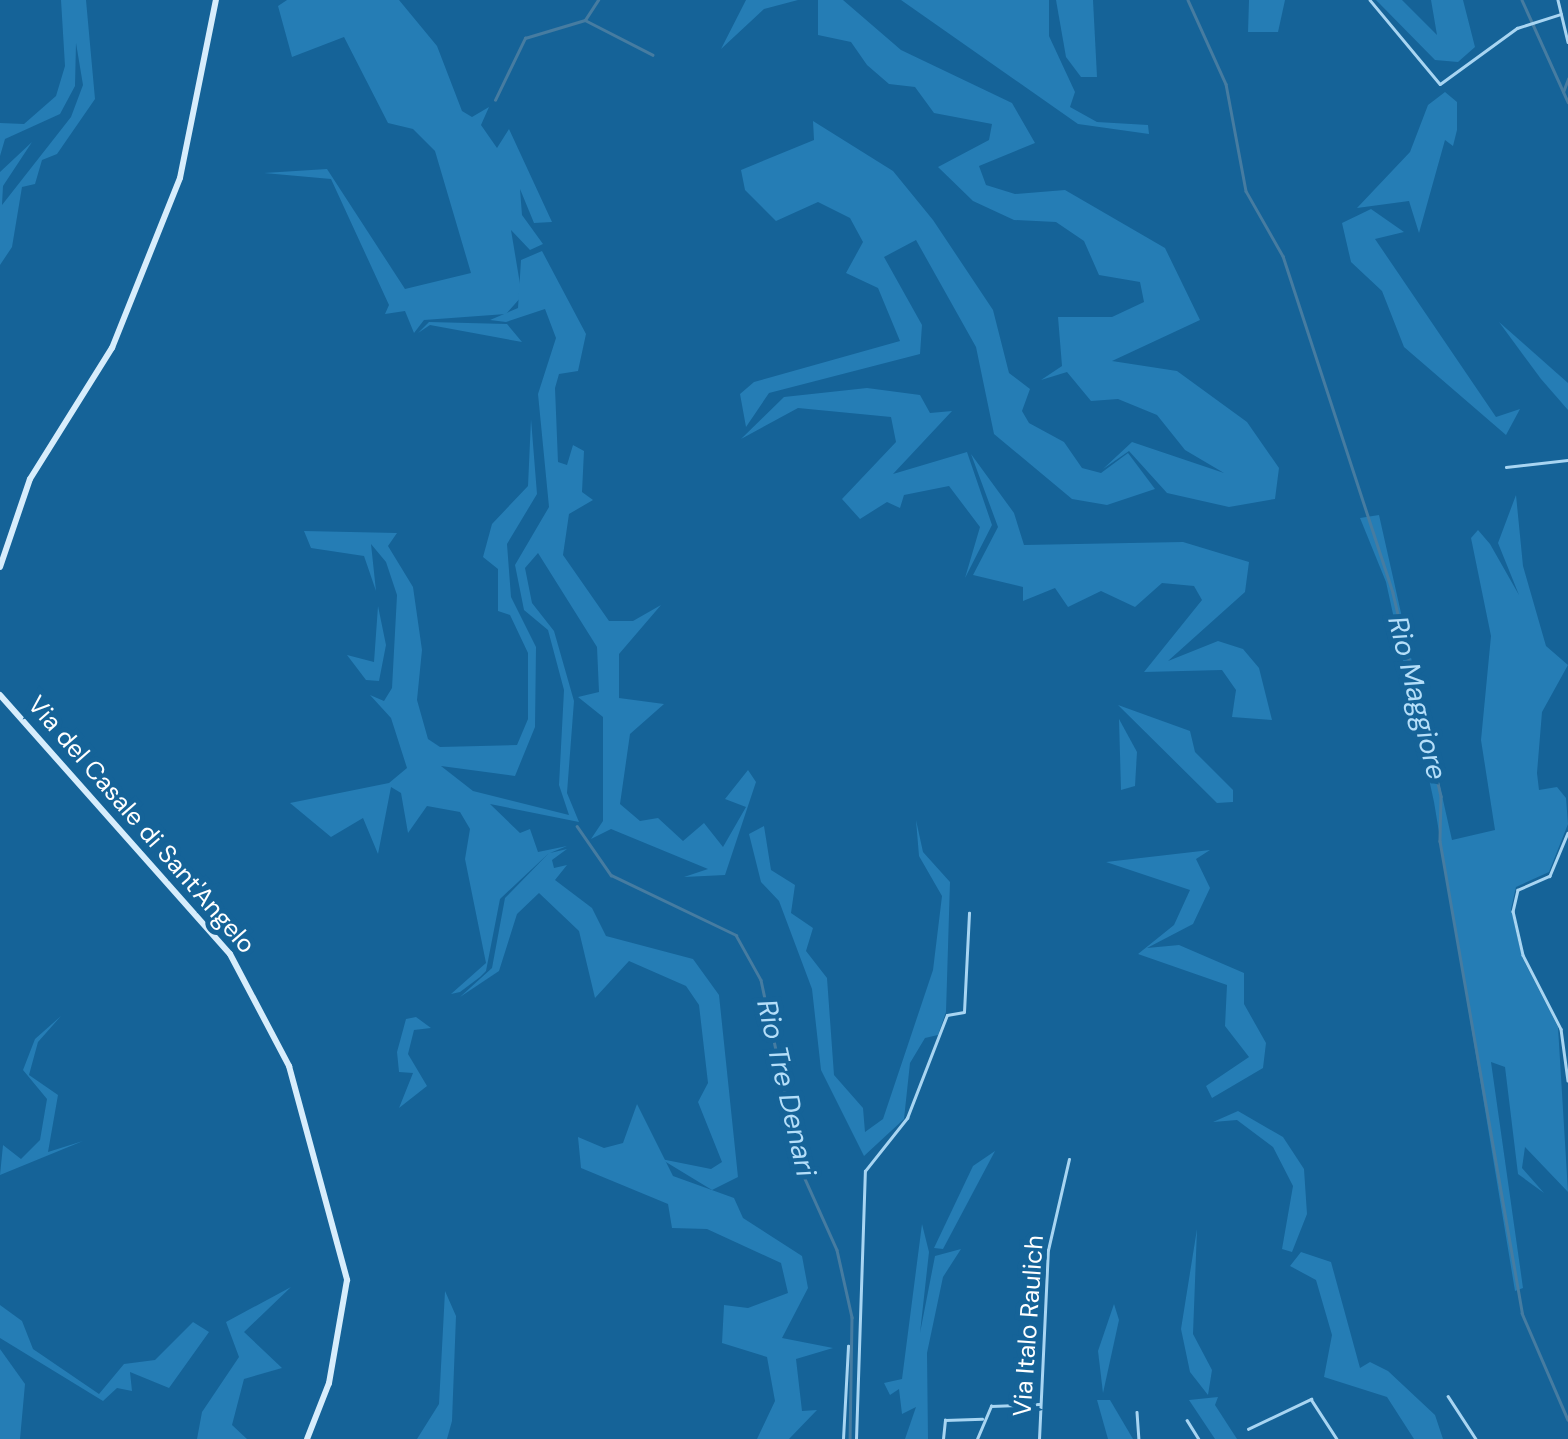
<!DOCTYPE html>
<html>
<head>
<meta charset="utf-8">
<style>
  body { margin:0 }
  #map { position:relative; width:1568px; height:1439px; overflow:hidden; background:#156398; font-family:"DM Sans",sans-serif }
  div>[style] { position:absolute }
  .green>* { inset:0; background:#257db5 }
  .stream>* { height:2.5px; margin:-1.25px; padding:0 1.25px; transform-origin:1.25px; border-radius:1.25px; background:#467ca1 }
  .minor>* { height:2.5px; margin:-1.25px; padding:0 1.25px; transform-origin:1.25px; border-radius:1.25px; background:#a8d5f2 }
  .secondary>* { height:6px; margin:-3px; padding:0 3px; transform-origin:3px; border-radius:3px; background:#d7edfc }
  span { translate:-50% -50%; white-space:nowrap; text-align:center; line-height:1.15; -webkit-text-stroke:10px #156398; paint-order:stroke }
  .street-label { font-size:25px; color:#fff }
  .water-label { font-size:28px; color:#b4def9; font-style:italic }
</style>
</head>
<body>
<div id="map">
  <div class="green">
    <div style="clip-path:polygon(61px 0,86px 0,95px 99px,57px 154px,42px 160px,35px 184px,22px 187px,12px 247px,0 265px,0 172px,32px 142px,3px 186px,2px 205px,71px 117px,83px 85px,76px 43px,75px 86px,60px 114px,5px 139px,0 156px,0 123px,24px 124px,56px 96px,65px 66px)"></div>
    <div style="clip-path:polygon(287px 0,399px 0,437px 46px,462px 111px,472px 117px,489px 107px,481px 125px,497px 148px,509px 129px,552px 222px,534px 223px,520px 189px,522px 215px,543px 244px,530px 250px,511px 230px,522px 296px,506px 314px,424px 320px,414px 333px,405px 311px,385px 314px,389px 305px,331px 179px,264px 173px,327px 169px,405px 289px,471px 273px,435px 151px,413px 129px,388px 123px,344px 37px,292px 57px,278px 6px)"></div>
    <div style="clip-path:polygon(746px 0,798px 0,764px 9px,721px 49px)"></div>
    <div style="clip-path:polygon(818px 0,843px 0,901px 50px,1012px 103px,1035px 143px,979px 166px,986px 185px,1015px 194px,1065px 190px,1165px 248px,1200px 320px,1112px 361px,1177px 371px,1247px 422px,1279px 468px,1275px 499px,1229px 507px,1167px 493px,1129px 451px,1103px 469px,1132px 442px,1224px 473px,1185px 450px,1157px 415px,1118px 399px,1091px 401px,1067px 372px,1041px 380px,1062px 366px,1058px 317px,1112px 317px,1144px 302px,1140px 282px,1099px 275px,1084px 241px,1056px 222px,1014px 220px,973px 201px,938px 167px,989px 140px,992px 124px,934px 113px,915px 87px,889px 84px,867px 65px,851px 42px,818px 35px)"></div>
    <div style="clip-path:polygon(901px 0,1049px 0,1049px 36px,1075px 92px,1070px 107px,1097px 122px,1148px 125px,1149px 134px,1078px 124px)"></div>
    <div style="clip-path:polygon(1056px 0,1093px 0,1097px 77px,1081px 77px,1066px 57px)"></div>
    <div style="clip-path:polygon(1249px 0,1285px 0,1278px 32px,1248px 32px)"></div>
    <div style="clip-path:polygon(1376px 0,1402px 0,1437px 35px,1431px 0,1463px 0,1475px 47px,1458px 62px,1435px 60px)"></div>
    <div style="clip-path:polygon(1445px 92px,1457px 102px,1457px 130px,1453px 146px,1445px 140px,1419px 233px,1409px 201px,1357px 208px,1410px 152px,1428px 105px)"></div>
    <div style="clip-path:polygon(813px 121px,893px 171px,933px 220px,993px 310px,1009px 373px,1030px 389px,1022px 411px,1029px 423px,1064px 442px,1082px 468px,1101px 473px,1128px 453px,1155px 489px,1107px 505px,1072px 499px,994px 434px,976px 347px,916px 240px,884px 257px,922px 325px,920px 354px,769px 393px,746px 427px,740px 394px,754px 382px,900px 341px,878px 288px,846px 273px,863px 242px,850px 218px,818px 202px,776px 221px,745px 190px,741px 170px,814px 140px)"></div>
    <div style="clip-path:polygon(1371px 209px,1404px 232px,1375px 239px,1496px 417px,1520px 409px,1506px 435px,1404px 347px,1382px 291px,1351px 262px,1342px 223px)"></div>
    <div style="clip-path:polygon(542px 251px,586px 334px,578px 371px,559px 374px,555px 388px,558px 462px,567px 465px,573px 445px,584px 451px,582px 492px,593px 500px,569px 514px,563px 555px,609px 621px,633px 621px,661px 605px,619px 654px,619px 698px,664px 704px,630px 734px,620px 804px,640px 821px,658px 818px,683px 841px,704px 823px,723px 847px,746px 807px,725px 799px,748px 770px,756px 782px,725px 875px,684px 877px,708px 869px,611px 829px,591px 839px,603px 821px,603px 717px,578px 697px,599px 692px,597px 647px,538px 553px,525px 568px,532px 603px,554px 631px,574px 701px,567px 793px,579px 822px,490px 804px,520px 833px,530px 829px,538px 852px,567px 846px,550px 853px,567px 849px,552px 860px,554px 868px,567px 865px,555px 880px,592px 908px,606px 936px,693px 959px,719px 995px,738px 1177px,712px 1190px,661px 1159px,711px 1169px,722px 1162px,698px 1102px,708px 1083px,699px 1005px,686px 986px,629px 961px,595px 998px,579px 931px,539px 893px,517px 914px,499px 971px,460px 997px,492px 968px,505px 898px,549px 853px,500px 899px,486px 971px,480px 977px,460px 992px,451px 994px,486px 963px,465px 859px,470px 829px,460px 812px,427px 806px,408px 833px,401px 793px,391px 787px,378px 854px,363px 818px,331px 837px,290px 803px,389px 783px,407px 768px,391px 718px,370px 695px,384px 701px,392px 688px,397px 595px,386px 562px,371px 544px,376px 591px,364px 556px,311px 548px,304px 531px,397px 533px,388px 546px,413px 587px,422px 650px,417px 700px,428px 739px,440px 747px,517px 745px,528px 719px,528px 653px,510px 615px,498px 611px,498px 569px,483px 557px,492px 524px,528px 486px,531px 419px,537px 494px,507px 544px,511px 597px,536px 647px,535px 727px,515px 776px,441px 766px,473px 791px,569px 815px,559px 785px,564px 690px,548px 630px,524px 610px,515px 565px,549px 507px,538px 394px,556px 338px,545px 309px,506px 322px,490px 320px,518px 308px,521px 260px)"></div>
    <div style="clip-path:polygon(429px 322px,507px 324px,522px 342px,430px 325px,418px 333px)"></div>
    <div style="clip-path:polygon(1499px 322px,1568px 383px,1568px 410px,1541px 379px)"></div>
    <div style="clip-path:polygon(867px 388px,920px 395px,930px 413px,952px 411px,893px 474px,967px 452px,992px 525px,965px 578px,980px 527px,949px 486px,904px 495px,900px 508px,887px 502px,860px 519px,842px 499px,896px 442px,891px 417px,798px 408px,741px 439px,784px 397px)"></div>
    <div style="clip-path:polygon(971px 454px,1014px 513px,1024px 545px,1183px 542px,1249px 562px,1245px 592px,1168px 661px,1218px 641px,1243px 649px,1259px 668px,1272px 720px,1232px 717px,1236px 690px,1222px 670px,1144px 672px,1202px 600px,1194px 586px,1162px 583px,1135px 607px,1101px 591px,1068px 607px,1055px 588px,1023px 601px,1023px 587px,973px 575px,998px 527px)"></div>
    <div style="clip-path:polygon(1516px 495px,1523px 566px,1546px 646px,1568px 665px,1542px 712px,1537px 773px,1539px 790px,1557px 787px,1566px 798px,1568px 824px,1549px 872px,1516px 887px,1511px 909px,1522px 957px,1558px 1027px,1568px 1192px,1525px 1147px,1522px 1168px,1544px 1193px,1518px 1174px,1505px 1067px,1491px 1062px,1523px 1288px,1515px 1291px,1434px 802px,1386px 582px,1360px 518px,1379px 515px,1452px 840px,1495px 830px,1481px 740px,1491px 636px,1471px 538px,1478px 530px,1490px 544px,1519px 595px,1498px 543px)"></div>
    <div style="clip-path:polygon(378px 606px,386px 645px,379px 681px,366px 680px,347px 655px,374px 662px)"></div>
    <div style="clip-path:polygon(1118px 705px,1190px 731px,1195px 752px,1233px 790px,1233px 802px,1217px 803px)"></div>
    <div style="clip-path:polygon(1119px 719px,1137px 752px,1135px 786px,1121px 790px)"></div>
    <div style="clip-path:polygon(916px 820px,923px 852px,950px 882px,946px 1012px,938px 1035px,925px 1038px,910px 1063px,904px 1119px,864px 1156px,821px 1070px,812px 989px,779px 901px,761px 882px,749px 834px,764px 826px,771px 870px,795px 885px,791px 913px,813px 928px,806px 951px,827px 978px,834px 1075px,863px 1108px,865px 1132px,883px 1119px,933px 970px,942px 896px,919px 856px)"></div>
    <div style="clip-path:polygon(1210px 850px,1196px 859px,1210px 888px,1193px 924px,1147px 948px,1179px 945px,1244px 973px,1244px 1004px,1266px 1043px,1263px 1068px,1212px 1098px,1206px 1086px,1249px 1057px,1225px 1026px,1227px 985px,1138px 954px,1174px 925px,1190px 890px,1106px 862px)"></div>
    <div style="clip-path:polygon(61px 1016px,38px 1042px,29px 1075px,58px 1095px,48px 1152px,83px 1141px,0 1175px,3px 1145px,21px 1159px,40px 1140px,47px 1099px,23px 1070px,35px 1039px)"></div>
    <div style="clip-path:polygon(416px 1017px,431px 1028px,414px 1030px,408px 1054px,427px 1086px,399px 1108px,413px 1073px,399px 1072px,397px 1052px,406px 1019px)"></div>
    <div style="clip-path:polygon(637px 1104px,673px 1176px,734px 1198px,743px 1218px,802px 1256px,808px 1288px,782px 1338px,833px 1348px,796px 1359px,802px 1411px,817px 1410px,789px 1439px,757px 1439px,775px 1401px,767px 1357px,722px 1343px,724px 1305px,748px 1308px,788px 1293px,781px 1263px,707px 1229px,672px 1228px,668px 1204px,581px 1168px,578px 1137px,604px 1148px,623px 1143px)"></div>
    <div style="clip-path:polygon(1238px 1111px,1283px 1137px,1304px 1169px,1307px 1214px,1292px 1252px,1282px 1249px,1293px 1186px,1273px 1147px,1237px 1120px,1213px 1122px)"></div>
    <div style="clip-path:polygon(995px 1151px,943px 1249px,934px 1248px,973px 1166px)"></div>
    <div style="clip-path:polygon(922px 1224px,929px 1252px,920px 1333px,935px 1256px,961px 1249px,943px 1277px,927px 1353px,928px 1439px,905px 1439px,916px 1407px,902px 1414px,899px 1389px,890px 1395px,884px 1383px,902px 1379px)"></div>
    <div style="clip-path:polygon(1197px 1229px,1193px 1334px,1212px 1370px,1208px 1395px,1190px 1372px,1181px 1329px)"></div>
    <div style="clip-path:polygon(1301px 1252px,1331px 1262px,1360px 1368px,1370px 1362px,1388px 1371px,1435px 1415px,1443px 1439px,1414px 1439px,1387px 1397px,1324px 1377px,1332px 1335px,1316px 1280px,1290px 1266px)"></div>
    <div style="clip-path:polygon(291px 1287px,244px 1332px,282px 1368px,244px 1379px,232px 1425px,247px 1439px,197px 1439px,202px 1412px,239px 1357px,226px 1322px)"></div>
    <div style="clip-path:polygon(445px 1291px,456px 1316px,452px 1421px,447px 1439px,417px 1439px,439px 1404px)"></div>
    <div style="clip-path:polygon(1114px 1304px,1119px 1320px,1103px 1393px,1098px 1351px)"></div>
    <div style="clip-path:polygon(0 1305px,22px 1321px,33px 1349px,99px 1394px,124px 1364px,155px 1360px,193px 1322px,209px 1332px,169px 1388px,130px 1372px,132px 1391px,117px 1388px,103px 1401px,0 1338px)"></div>
    <div style="clip-path:polygon(0 1349px,25px 1384px,20px 1439px,0 1439px)"></div>
    <div style="clip-path:polygon(1218px 1397px,1215px 1405px,1237px 1439px,1215px 1439px,1189px 1400px)"></div>
    <div style="clip-path:polygon(1097px 1400px,1110px 1400px,1133px 1439px,1108px 1439px)"></div>
  </div>
  <div class="stream">
    <div style="left:1188px;top:0;width:92px;rotate:65.7deg"></div>
    <div style="left:1226px;top:84px;width:109px;rotate:79.4deg"></div>
    <div style="left:1246px;top:191px;width:75px;rotate:60.4deg"></div>
    <div style="left:1283px;top:256px;width:354px;rotate:71.9deg"></div>
    <div style="left:1393px;top:593px;width:209px;rotate:76.7deg"></div>
    <div style="left:1441px;top:796px;width:45px;rotate:91.3deg"></div>
    <div style="left:1440px;top:841px;width:479px;rotate:80.1deg"></div>
    <div style="left:1522px;top:1313px;width:116px;rotate:66.7deg"></div>
    <div style="left:1522px;top:0;width:112px;rotate:65.7deg"></div>
    <div style="left:585px;top:20px;width:76px;rotate:27.2deg"></div>
    <div style="left:1563px;top:92px;width:14px;rotate:-69deg"></div>
    <div style="left:495px;top:100px;width:69px;rotate:-64.2deg"></div>
    <div style="left:525px;top:38px;width:63px;rotate:-16.7deg"></div>
    <div style="left:585px;top:20px;width:24px;rotate:-57deg"></div>
    <div style="left:577px;top:826px;width:60px;rotate:55.2deg"></div>
    <div style="left:611px;top:875px;width:139px;rotate:25.6deg"></div>
    <div style="left:736px;top:935px;width:51px;rotate:60.9deg"></div>
    <div style="left:761px;top:980px;width:196px;rotate:77.9deg"></div>
    <div style="left:802px;top:1172px;width:85px;rotate:65.8deg"></div>
    <div style="left:837px;top:1250px;width:69px;rotate:77.4deg"></div>
    <div style="left:852px;top:1317px;width:122px;rotate:90.9deg"></div>
  </div>
  <div class="minor">
    <div style="left:1370px;top:0;width:109px;rotate:50.2deg"></div>
    <div style="left:1440px;top:84px;width:95px;rotate:-36deg"></div>
    <div style="left:1517px;top:28px;width:46px;rotate:-17.7deg"></div>
    <div style="left:1558px;top:0;width:43px;rotate:76.6deg"></div>
    <div style="left:1506px;top:467px;width:62px;rotate:-6.4deg"></div>
    <div style="left:1568px;top:833px;width:47px;rotate:112.7deg"></div>
    <div style="left:1550px;top:876px;width:35px;rotate:156deg"></div>
    <div style="left:1518px;top:890px;width:22px;rotate:103deg"></div>
    <div style="left:1513px;top:911px;width:45px;rotate:77.2deg"></div>
    <div style="left:1523px;top:955px;width:83px;rotate:62.8deg"></div>
    <div style="left:1561px;top:1029px;width:52px;rotate:82.3deg"></div>
    <div style="left:1448px;top:1396px;width:51px;rotate:56.9deg"></div>
    <div style="left:1137px;top:1412px;width:27px;rotate:86deg"></div>
    <div style="left:1187px;top:1420px;width:22px;rotate:58deg"></div>
    <div style="left:1248px;top:1429px;width:70px;rotate:-25.5deg"></div>
    <div style="left:1311px;top:1399px;width:48px;rotate:57deg"></div>
    <div style="left:843px;top:1439px;width:93px;rotate:-86.9deg"></div>
    <div style="left:856px;top:1439px;width:268px;rotate:-88.1deg"></div>
    <div style="left:865px;top:1171px;width:68px;rotate:-51.6deg"></div>
    <div style="left:907px;top:1118px;width:110px;rotate:-68.8deg"></div>
    <div style="left:947px;top:1015px;width:17px;rotate:-10deg"></div>
    <div style="left:964px;top:1012px;width:99px;rotate:-87.1deg"></div>
    <div style="left:943px;top:1439px;width:19px;rotate:-84deg"></div>
    <div style="left:945px;top:1420px;width:37px;rotate:-2deg"></div>
    <div style="left:977px;top:1439px;width:36px;rotate:-67deg"></div>
    <div style="left:991px;top:1406px;width:48px;rotate:-2.4deg"></div>
    <div style="left:1039px;top:1439px;width:189px;rotate:-87.3deg"></div>
    <div style="left:1048px;top:1250px;width:93px;rotate:-77deg"></div>
  </div>
  <div class="secondary">
    <div style="left:0;top:567px;width:93px;rotate:-71.2deg"></div>
    <div style="left:30px;top:479px;width:155px;rotate:-58deg"></div>
    <div style="left:112px;top:348px;width:183px;rotate:-68.2deg"></div>
    <div style="left:180px;top:178px;width:182px;rotate:-78.6deg"></div>
    <div style="left:0;top:695px;width:346px;rotate:48.4deg"></div>
    <div style="left:230px;top:954px;width:127px;rotate:62.2deg"></div>
    <div style="left:289px;top:1066px;width:222px;rotate:74.8deg"></div>
    <div style="left:347px;top:1280px;width:105px;rotate:99.9deg"></div>
    <div style="left:329px;top:1383px;width:60px;rotate:111.4deg"></div>
  </div>
  <div class="street-label">
    <span style="left:141px;top:825px;rotate:49deg">Via del Casale di Sant'Angelo</span>
    <span style="left:1029px;top:1326px;rotate:-86deg">Via Italo Raulich</span>
  </div>
  <div class="water-label">
    <span style="left:1417px;top:698px;rotate:76deg">Rio Maggiore</span>
    <span style="left:786px;top:1088px;rotate:77deg">Rio Tre Denari</span>
  </div>
</div>
</body>
</html>
